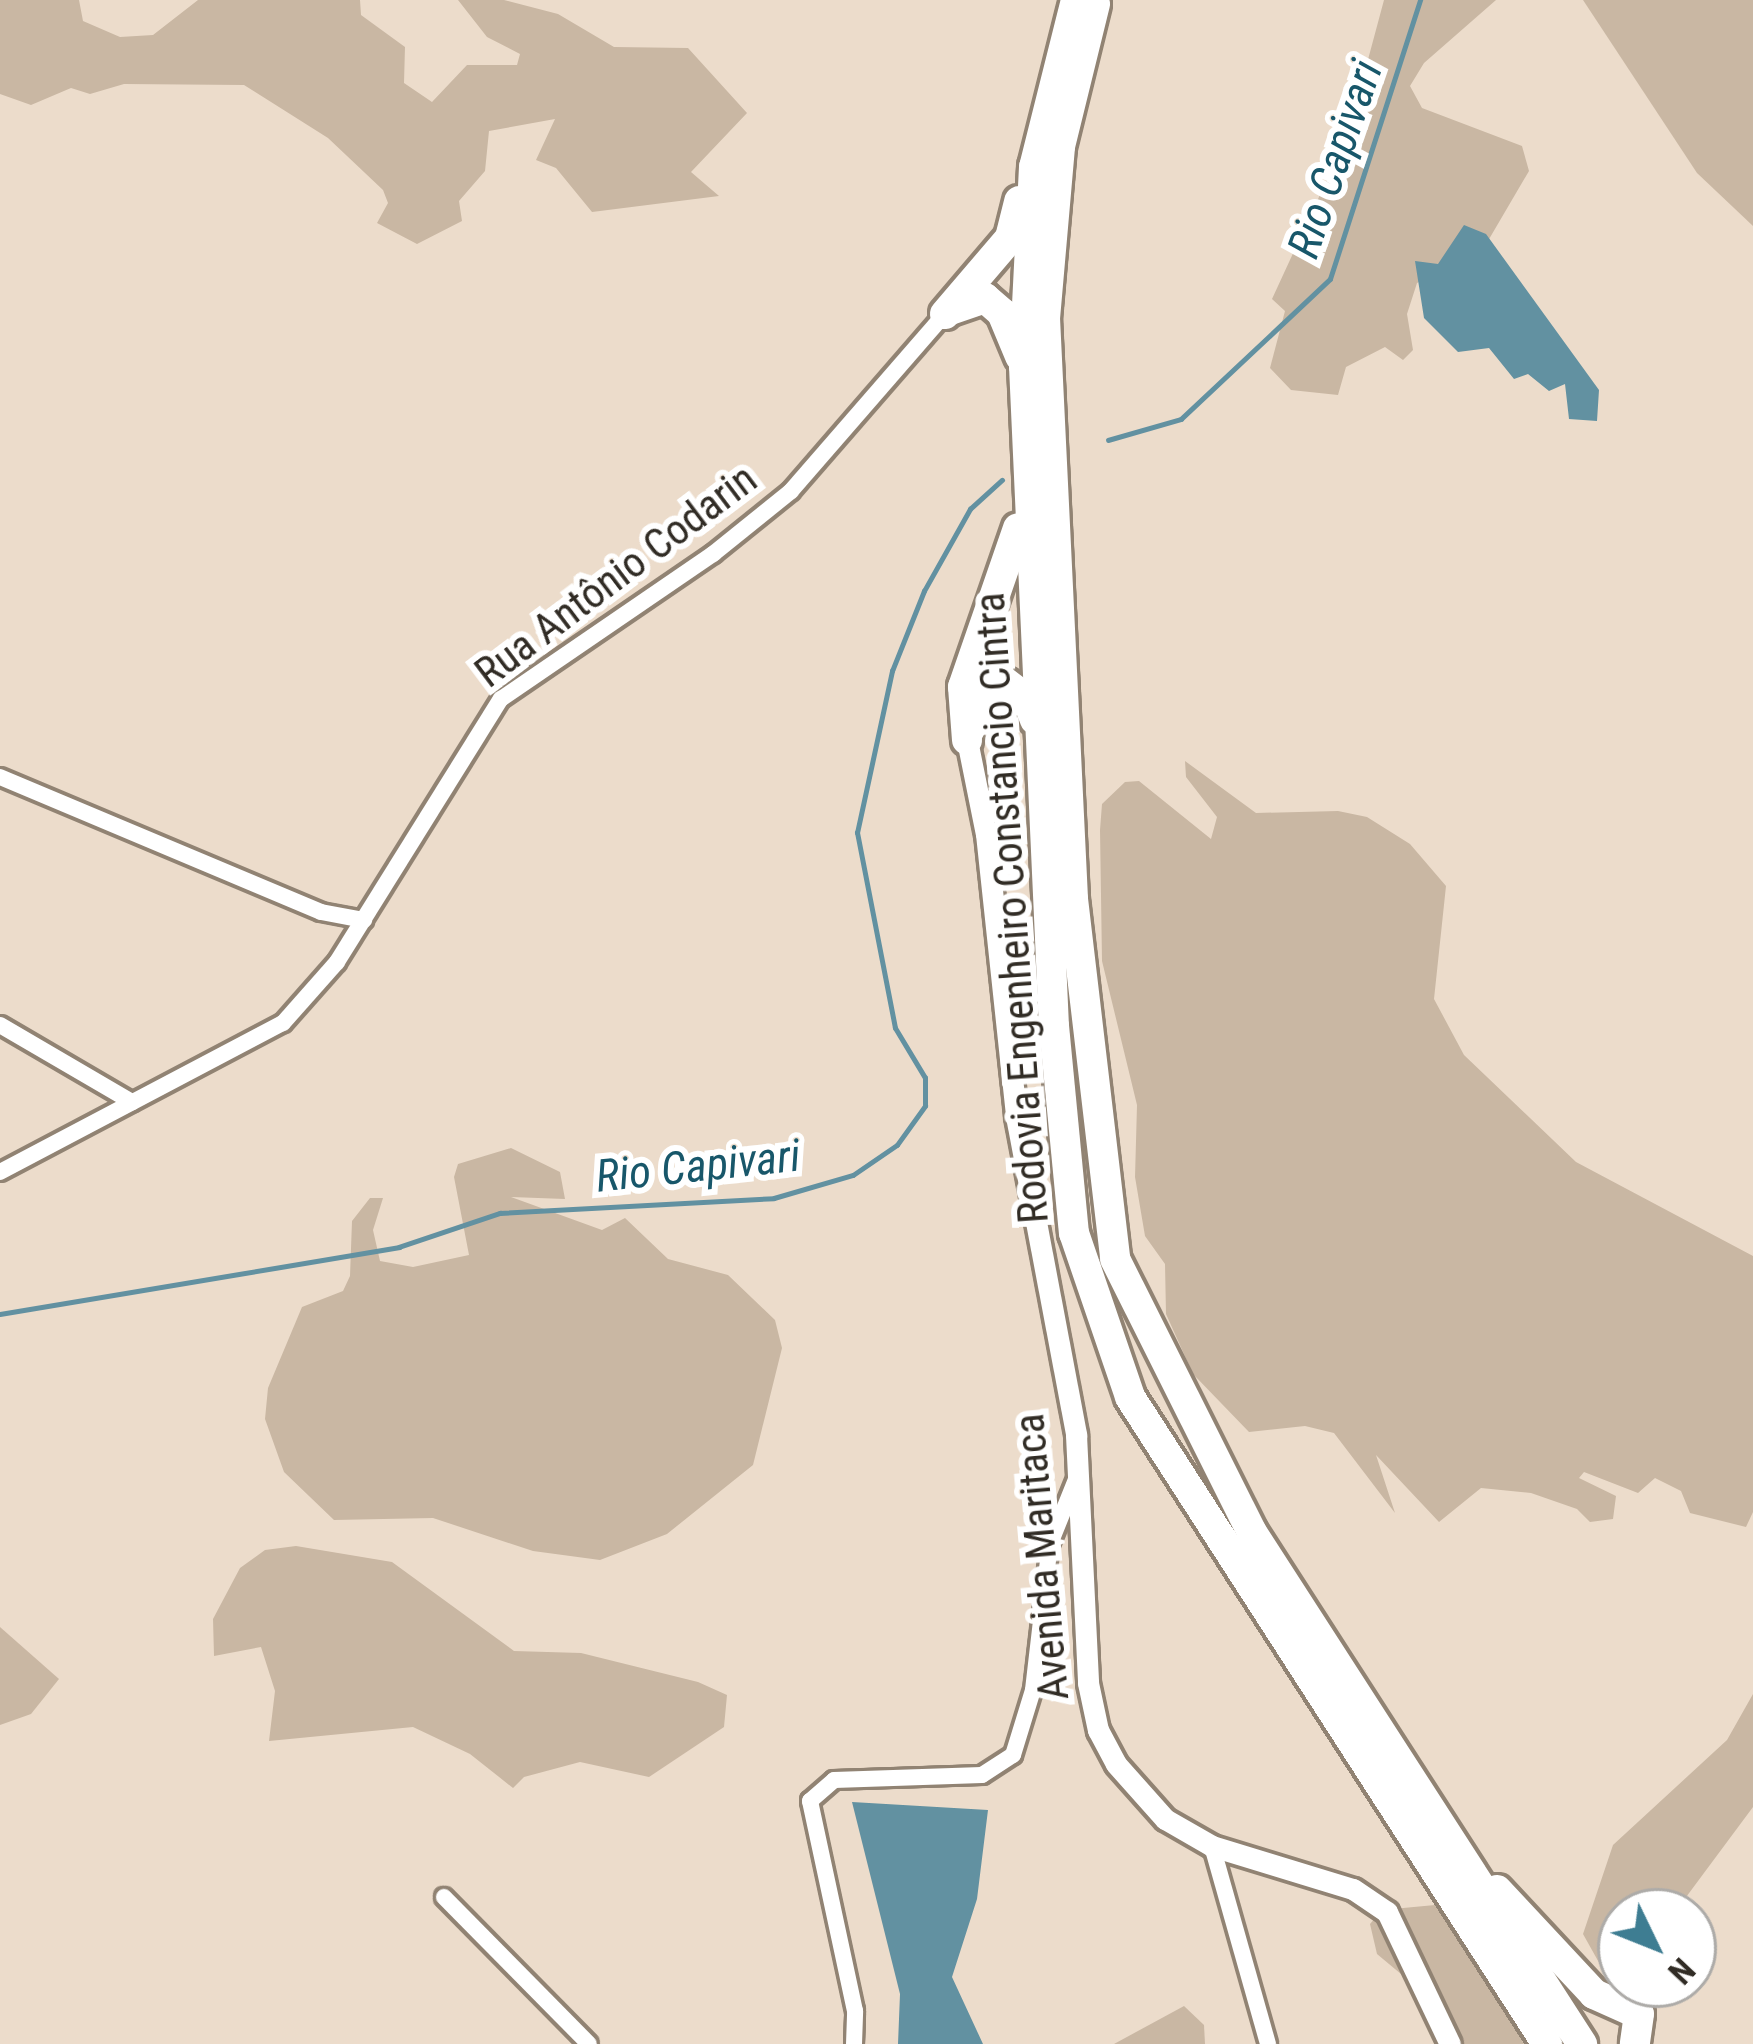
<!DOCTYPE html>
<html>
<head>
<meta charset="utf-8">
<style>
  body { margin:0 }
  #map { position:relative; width:1753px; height:2044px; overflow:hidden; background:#ecdccb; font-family:"Roboto Condensed",sans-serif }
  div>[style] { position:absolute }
  .green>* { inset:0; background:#c9b7a3 }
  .water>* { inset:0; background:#6291a1 }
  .stream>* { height:4.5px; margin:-2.25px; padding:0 2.25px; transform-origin:2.25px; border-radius:2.25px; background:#6291a1 }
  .roads { filter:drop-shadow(3px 0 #918373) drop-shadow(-3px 0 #918373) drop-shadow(0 3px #918373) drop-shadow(0 -3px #918373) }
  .minor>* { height:16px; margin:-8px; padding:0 8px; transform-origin:8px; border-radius:8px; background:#fff }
  .tertiary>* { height:21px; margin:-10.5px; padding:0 10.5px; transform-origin:10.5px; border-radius:10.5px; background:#fff }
  .motorway>* { height:30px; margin:-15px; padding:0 15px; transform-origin:15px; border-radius:15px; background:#fff }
  span { translate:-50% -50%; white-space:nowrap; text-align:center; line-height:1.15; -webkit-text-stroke:12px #fff; paint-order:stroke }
  .street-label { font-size:42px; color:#312c25 }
  .water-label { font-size:45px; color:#18576a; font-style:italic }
  .north { position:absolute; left:1597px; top:1888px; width:120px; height:120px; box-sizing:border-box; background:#fff; border:3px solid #adaba8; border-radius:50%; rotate:133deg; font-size:33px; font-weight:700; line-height:48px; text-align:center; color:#312c25 }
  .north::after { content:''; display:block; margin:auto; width:42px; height:54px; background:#3e7d92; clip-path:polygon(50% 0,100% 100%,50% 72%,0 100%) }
</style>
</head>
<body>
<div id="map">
  <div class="green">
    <div style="clip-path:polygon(0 0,79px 0,83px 21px,120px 37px,153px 35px,198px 0,360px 0,361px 15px,405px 47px,404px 83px,432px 102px,467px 65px,517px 65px,520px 54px,487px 37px,458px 0,504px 0,558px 14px,614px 47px,688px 48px,747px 113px,691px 172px,719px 196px,592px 212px,556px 168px,536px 160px,555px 119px,489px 131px,485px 171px,459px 201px,462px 221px,417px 244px,377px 223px,388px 203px,383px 190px,328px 138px,244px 85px,124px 84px,90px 94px,71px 88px,31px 105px,0 94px)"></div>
    <div style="clip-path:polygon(1384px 0,1496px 0,1424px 63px,1410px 86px,1422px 108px,1522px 146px,1529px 171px,1485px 246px,1417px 283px,1407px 314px,1413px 350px,1403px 360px,1385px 347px,1346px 367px,1338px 395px,1291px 390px,1270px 368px,1285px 311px,1272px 299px,1348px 134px)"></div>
    <div style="clip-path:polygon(1583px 0,1753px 0,1753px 226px,1697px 173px)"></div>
    <div style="clip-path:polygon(1185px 761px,1256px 813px,1338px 811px,1367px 817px,1410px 844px,1446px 886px,1434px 999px,1464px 1055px,1576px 1162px,1753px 1256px,1753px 1512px,1746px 1527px,1690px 1513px,1681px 1491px,1655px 1478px,1638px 1493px,1584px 1472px,1579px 1478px,1616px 1496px,1613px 1519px,1590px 1522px,1577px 1509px,1531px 1493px,1481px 1488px,1439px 1522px,1376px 1455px,1395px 1513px,1334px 1433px,1305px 1426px,1249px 1432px,1193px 1374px,1166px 1314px,1165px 1264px,1145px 1236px,1135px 1177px,1137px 1105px,1102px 961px,1100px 830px,1102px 804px,1125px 782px,1139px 781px,1211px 839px,1217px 817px,1186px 777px)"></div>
    <div style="clip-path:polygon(511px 1148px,560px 1172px,565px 1199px,511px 1197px,602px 1230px,625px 1218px,668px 1259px,728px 1275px,775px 1320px,782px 1348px,753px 1465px,667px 1534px,600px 1560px,533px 1551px,433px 1518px,334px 1520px,284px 1472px,265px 1419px,268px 1388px,302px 1307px,343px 1291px,350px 1276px,352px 1221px,370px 1198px,383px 1198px,373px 1230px,380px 1261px,413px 1267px,469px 1255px,454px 1177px,458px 1164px)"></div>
    <div style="clip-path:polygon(296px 1546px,392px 1562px,514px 1651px,581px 1653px,698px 1682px,727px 1695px,724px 1727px,649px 1777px,580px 1762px,524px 1777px,513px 1788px,470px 1754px,413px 1727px,269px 1741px,275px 1691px,261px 1647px,214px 1656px,213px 1619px,240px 1568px,265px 1550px)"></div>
    <div style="clip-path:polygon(0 1627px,59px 1679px,31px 1714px,0 1725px)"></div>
    <div style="clip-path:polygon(1753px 1694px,1753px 1807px,1675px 1912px,1621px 1912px,1623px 1984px,1616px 1993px,1583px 1934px,1613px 1845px,1727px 1740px)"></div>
    <div style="clip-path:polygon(1440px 1891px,1498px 1991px,1524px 2044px,1435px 2044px,1419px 1989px,1377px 1954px,1370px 1924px,1382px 1910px,1435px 1905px)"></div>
    <div style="clip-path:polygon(1184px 2006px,1204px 2025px,1205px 2044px,1114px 2044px)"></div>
  </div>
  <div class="water">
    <div style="clip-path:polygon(1464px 225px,1486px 234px,1599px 390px,1597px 421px,1569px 419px,1565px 384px,1549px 391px,1528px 374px,1514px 379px,1489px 348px,1458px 352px,1424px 318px,1415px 261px,1438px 264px)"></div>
    <div style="clip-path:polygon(852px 1802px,988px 1810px,977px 1899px,952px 1977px,983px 2044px,898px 2044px,900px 1994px)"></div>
  </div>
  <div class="stream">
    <div style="left:1108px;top:440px;width:76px;rotate:-16deg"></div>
    <div style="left:1181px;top:419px;width:204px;rotate:-43.2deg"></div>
    <div style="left:1330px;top:279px;width:293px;rotate:-72.1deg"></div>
    <div style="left:0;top:1314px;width:405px;rotate:-9.5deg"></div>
    <div style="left:399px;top:1247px;width:107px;rotate:-18.6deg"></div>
    <div style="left:500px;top:1213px;width:274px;rotate:-3.1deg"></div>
    <div style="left:774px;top:1198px;width:82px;rotate:-16.2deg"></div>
    <div style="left:853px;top:1175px;width:53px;rotate:-34.3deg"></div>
    <div style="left:897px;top:1145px;width:48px;rotate:-54.3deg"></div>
    <div style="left:925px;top:1106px;width:28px;rotate:-90deg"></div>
    <div style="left:925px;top:1078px;width:58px;rotate:-121deg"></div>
    <div style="left:895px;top:1028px;width:199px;rotate:-101deg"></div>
    <div style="left:857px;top:833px;width:166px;rotate:-77.8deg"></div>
    <div style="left:892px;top:671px;width:86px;rotate:-68.2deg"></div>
    <div style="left:924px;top:591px;width:94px;rotate:-60.7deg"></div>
    <div style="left:970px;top:509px;width:43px;rotate:-42.2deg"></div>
  </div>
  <div class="roads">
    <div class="minor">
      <div style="left:0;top:777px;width:348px;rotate:22.8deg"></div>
      <div style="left:321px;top:912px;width:44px;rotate:10.5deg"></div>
      <div style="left:0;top:1025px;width:153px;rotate:30.3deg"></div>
      <div style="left:0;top:1172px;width:320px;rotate:-27.8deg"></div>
      <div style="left:283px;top:1023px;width:81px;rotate:-48.5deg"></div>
      <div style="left:337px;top:962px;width:310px;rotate:-58.1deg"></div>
      <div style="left:501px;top:699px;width:257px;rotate:-34.4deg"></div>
      <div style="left:713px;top:554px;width:100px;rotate:-38.9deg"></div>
      <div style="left:791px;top:491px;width:235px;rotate:-49deg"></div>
      <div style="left:1212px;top:1846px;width:206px;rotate:74.2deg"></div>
      <div style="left:444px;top:1897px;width:206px;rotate:45.4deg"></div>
      <div style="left:854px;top:2044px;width:33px;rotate:-88deg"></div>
      <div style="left:855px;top:2011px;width:215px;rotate:-102.1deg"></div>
      <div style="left:810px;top:1801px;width:32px;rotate:-41deg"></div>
      <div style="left:834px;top:1780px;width:148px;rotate:-1.9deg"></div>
      <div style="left:982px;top:1775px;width:37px;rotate:-33deg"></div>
      <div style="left:1013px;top:1755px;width:68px;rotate:-72.9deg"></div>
      <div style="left:1033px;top:1690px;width:147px;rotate:-83.4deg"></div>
      <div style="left:1050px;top:1544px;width:72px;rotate:-68.1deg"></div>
    </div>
    <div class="tertiary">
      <div style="left:967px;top:740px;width:96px;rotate:78.6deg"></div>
      <div style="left:986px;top:834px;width:284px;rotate:83.9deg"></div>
      <div style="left:1016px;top:1116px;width:325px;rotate:79.3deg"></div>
      <div style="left:1076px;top:1435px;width:248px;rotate:87.2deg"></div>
      <div style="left:1088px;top:1683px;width:48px;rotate:78deg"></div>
      <div style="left:1098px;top:1730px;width:38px;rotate:62deg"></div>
      <div style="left:1116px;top:1764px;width:74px;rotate:48.3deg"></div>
      <div style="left:1165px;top:1819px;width:54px;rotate:29.9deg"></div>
      <div style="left:1212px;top:1846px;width:147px;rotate:17deg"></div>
      <div style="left:1353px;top:1889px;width:41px;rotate:34.1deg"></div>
      <div style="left:1387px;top:1912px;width:146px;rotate:64.5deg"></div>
    </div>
    <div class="motorway">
      <div style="left:1076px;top:0;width:172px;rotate:104.1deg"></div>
      <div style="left:1034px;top:167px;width:199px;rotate:92.9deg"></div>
      <div style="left:1024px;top:366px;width:661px;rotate:87.4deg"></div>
      <div style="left:1054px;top:1026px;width:208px;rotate:84.5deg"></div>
      <div style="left:1074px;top:1233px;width:173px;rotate:71.1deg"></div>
      <div style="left:1130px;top:1397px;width:770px;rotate:57.2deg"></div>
      <div style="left:1095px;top:4px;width:147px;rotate:103.8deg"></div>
      <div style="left:1060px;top:147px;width:172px;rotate:95deg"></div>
      <div style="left:1045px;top:318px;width:582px;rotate:87.24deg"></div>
      <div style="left:1073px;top:899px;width:362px;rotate:83.3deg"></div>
      <div style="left:1115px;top:1259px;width:304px;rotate:63.4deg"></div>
      <div style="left:1251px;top:1531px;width:611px;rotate:57.17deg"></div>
      <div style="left:950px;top:310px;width:37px;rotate:-19deg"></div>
      <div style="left:985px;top:298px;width:23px;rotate:41deg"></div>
      <div style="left:1002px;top:313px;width:47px;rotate:67.3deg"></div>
      <div style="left:945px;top:314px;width:100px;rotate:-49.5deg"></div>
      <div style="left:1010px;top:238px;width:38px;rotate:-76deg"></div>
      <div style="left:970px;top:729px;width:46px;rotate:-65.7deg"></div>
      <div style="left:989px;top:687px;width:17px;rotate:-13deg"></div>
      <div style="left:1006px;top:683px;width:26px;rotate:37deg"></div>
      <div style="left:1027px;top:699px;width:22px;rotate:69deg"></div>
      <div style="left:967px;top:740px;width:53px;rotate:-94.3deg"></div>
      <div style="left:963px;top:687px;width:168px;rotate:-70.9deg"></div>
      <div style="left:1497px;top:1890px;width:142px;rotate:47deg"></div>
      <div style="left:1594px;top:1994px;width:49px;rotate:24deg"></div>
      <div style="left:1639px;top:2014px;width:30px;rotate:98deg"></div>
    </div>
  </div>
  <div class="street-label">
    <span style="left:616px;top:576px;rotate:-37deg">Rua Antônio Codarin</span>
    <span style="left:1012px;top:908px;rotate:-94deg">Rodovia Engenheiro Constancio Cintra</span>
    <span style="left:1042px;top:1557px;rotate:-95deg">Avenida Maritaca</span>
  </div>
  <div class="water-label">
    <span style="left:1335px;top:159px;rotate:-71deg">Rio Capivari</span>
    <span style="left:698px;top:1166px;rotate:-6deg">Rio Capivari</span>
  </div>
  <div class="north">N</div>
</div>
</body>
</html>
